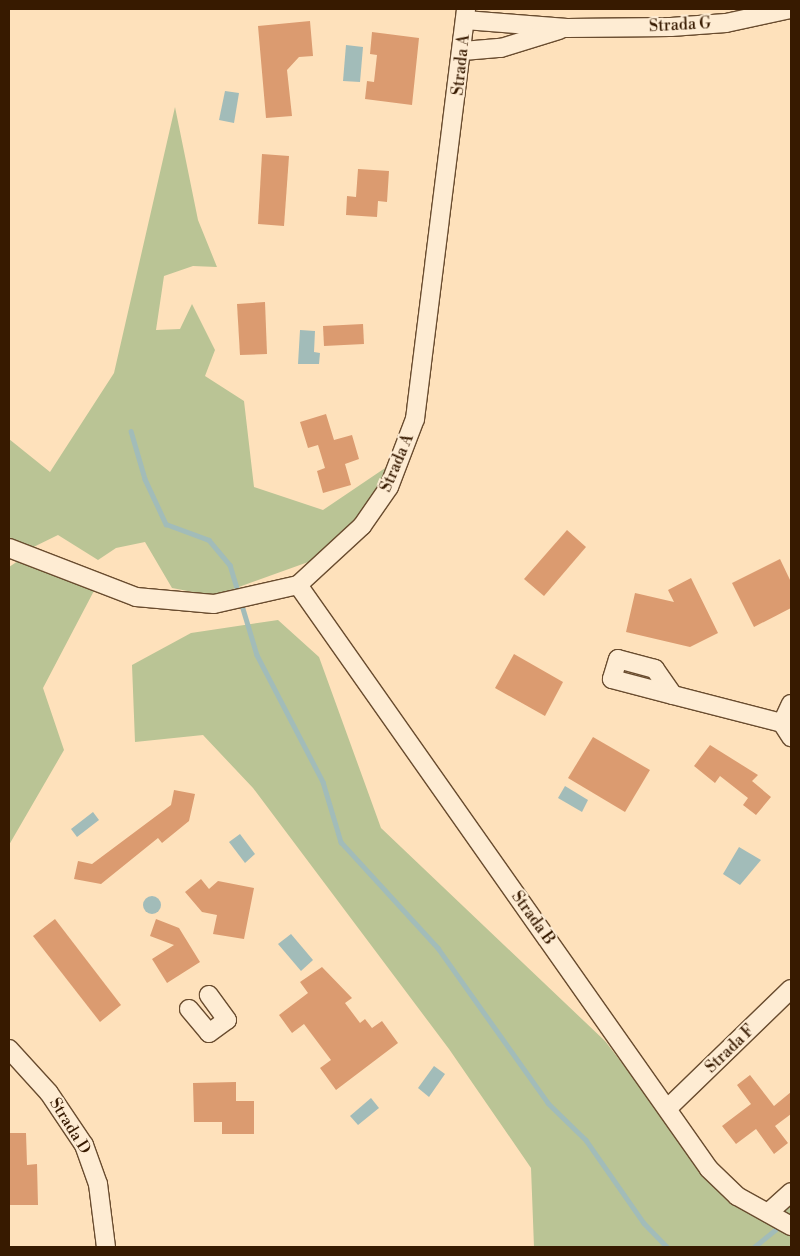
<!DOCTYPE html>
<html>
<head>
<meta charset="utf-8">
<style>
  body { margin:0 }
  #map { position:relative; width:800px; height:1256px; overflow:hidden; background:#fee1bb; font-family:"Libre Bodoni",serif }
  div>[style] { position:absolute }
  .green>* { inset:0; background:#bac495 }
  .water>* { inset:0; background:#a2bcb9 }
  .round { border-radius:50% }
  .stream>* { height:4.5px; margin:-2.25px; padding:0 2.25px; transform-origin:2.25px; border-radius:2.25px; background:#a2bcb9 }
  .building>* { inset:0; background:#db9b70 }
  .roads { filter:drop-shadow(1px 0 #694c2f) drop-shadow(-1px 0 #694c2f) drop-shadow(0 1px #694c2f) drop-shadow(0 -1px #694c2f) }
  .minor>* { height:18px; margin:-9px; padding:0 9px; transform-origin:9px; border-radius:9px; background:#feecd3 }
  span { translate:-50% -50%; white-space:nowrap; text-align:center; line-height:1.15; -webkit-text-stroke:4px #feecd3; paint-order:stroke }
  .street-label { font-size:16px; color:#371a00 }
  .frame { position:absolute; inset:0; border:10px solid #371a00; pointer-events:none }
</style>
</head>
<body>
<div id="map">
  <div class="green">
    <div style="clip-path:polygon(175px 107px,198px 220px,217px 267px,193px 266px,164px 276px,156px 330px,180px 329px,192px 304px,215px 350px,205px 376px,244px 401px,254px 487px,323px 510px,394px 462px,360px 519px,311px 561px,214px 596px,172px 588px,145px 542px,116px 548px,98px 560px,58px 535px,9px 559px,9px 439px,50px 472px,114px 373px)"></div>
    <div style="clip-path:polygon(27px 555px,96px 587px,43px 688px,64px 750px,9px 845px,9px 567px)"></div>
    <div style="clip-path:polygon(278px 620px,319px 657px,381px 828px,605px 1041px,722px 1193px,765px 1220px,791px 1206px,791px 1247px,534px 1247px,531px 1168px,449px 1049px,253px 788px,203px 735px,135px 742px,132px 665px,191px 633px)"></div>
  </div>
  <div class="water">
    <div style="clip-path:polygon(346px 45px,363px 47px,360px 82px,343px 81px)"></div>
    <div style="clip-path:polygon(225px 91px,239px 93px,234px 123px,219px 120px)"></div>
    <div style="clip-path:polygon(300px 330px,315px 331px,314px 352px,320px 353px,319px 364px,298px 364px)"></div>
    <div style="clip-path:polygon(565px 786px,588px 800px,582px 812px,558px 798px)"></div>
    <div style="clip-path:polygon(93px 812px,99px 820px,77px 837px,71px 829px)"></div>
    <div style="clip-path:polygon(240px 834px,255px 854px,245px 863px,229px 842px)"></div>
    <div style="clip-path:polygon(739px 847px,761px 860px,740px 885px,723px 874px)"></div>
    <div class="round" style="left:143px;top:896px;width:18px;height:18px"></div>
    <div style="clip-path:polygon(291px 934px,313px 960px,301px 971px,278px 944px)"></div>
    <div style="clip-path:polygon(434px 1066px,445px 1074px,429px 1097px,418px 1088px)"></div>
    <div style="clip-path:polygon(371px 1098px,379px 1108px,358px 1125px,350px 1116px)"></div>
  </div>
  <div class="stream">
    <div style="left:131px;top:431px;width:50px;rotate:73.7deg"></div>
    <div style="left:145px;top:479px;width:50px;rotate:65deg"></div>
    <div style="left:166px;top:524px;width:46px;rotate:20.4deg"></div>
    <div style="left:209px;top:540px;width:33px;rotate:50deg"></div>
    <div style="left:230px;top:565px;width:30px;rotate:73deg"></div>
    <div style="left:241px;top:602px;width:55px;rotate:73.2deg"></div>
    <div style="left:257px;top:655px;width:143px;rotate:62.5deg"></div>
    <div style="left:323px;top:782px;width:63px;rotate:73.3deg"></div>
    <div style="left:341px;top:842px;width:144px;rotate:47.5deg"></div>
    <div style="left:438px;top:948px;width:190px;rotate:54.6deg"></div>
    <div style="left:548px;top:1103px;width:53px;rotate:44.2deg"></div>
    <div style="left:586px;top:1140px;width:101px;rotate:55.1deg"></div>
    <div style="left:644px;top:1223px;width:33px;rotate:46deg"></div>
    <div style="left:754px;top:1247px;width:35px;rotate:-39deg"></div>
  </div>
  <div class="building">
    <div style="clip-path:polygon(310px 21px,313px 56px,299px 57px,287px 70px,292px 116px,266px 118px,258px 26px)"></div>
    <div style="clip-path:polygon(372px 32px,419px 38px,412px 105px,365px 99px,367px 81px,374px 82px,377px 55px,370px 54px)"></div>
    <div style="clip-path:polygon(262px 154px,289px 156px,284px 226px,258px 224px)"></div>
    <div style="clip-path:polygon(358px 169px,389px 171px,387px 202px,378px 201px,377px 217px,346px 215px,347px 196px,356px 197px)"></div>
    <div style="clip-path:polygon(265px 302px,267px 354px,240px 355px,237px 304px)"></div>
    <div style="clip-path:polygon(363px 324px,364px 344px,324px 346px,323px 326px)"></div>
    <div style="clip-path:polygon(326px 414px,334px 440px,352px 435px,359px 459px,345px 464px,351px 485px,323px 493px,317px 471px,325px 468px,318px 445px,308px 448px,300px 422px)"></div>
    <div style="clip-path:polygon(567px 530px,586px 547px,544px 596px,524px 579px)"></div>
    <div style="clip-path:polygon(780px 559px,791px 582px,791px 608px,754px 627px,732px 583px)"></div>
    <div style="clip-path:polygon(691px 578px,718px 633px,690px 647px,626px 632px,635px 593px,674px 602px,668px 590px)"></div>
    <div style="clip-path:polygon(514px 654px,563px 682px,545px 716px,495px 688px)"></div>
    <div style="clip-path:polygon(593px 737px,650px 770px,625px 812px,568px 778px)"></div>
    <div style="clip-path:polygon(710px 745px,758px 775px,752px 781px,771px 797px,756px 815px,743px 805px,748px 798px,720px 776px,715px 783px,694px 766px)"></div>
    <div style="clip-path:polygon(174px 790px,195px 794px,189px 821px,162px 843px,158px 838px,101px 884px,74px 879px,78px 861px,92px 864px,171px 805px)"></div>
    <div style="clip-path:polygon(201px 879px,209px 889px,218px 881px,254px 888px,244px 939px,213px 934px,217px 915px,202px 912px,185px 892px)"></div>
    <div style="clip-path:polygon(55px 919px,121px 1005px,100px 1022px,33px 936px)"></div>
    <div style="clip-path:polygon(156px 919px,179px 928px,200px 962px,167px 983px,152px 959px,174px 945px,150px 936px)"></div>
    <div style="clip-path:polygon(322px 967px,352px 998px,345px 1003px,360px 1023px,365px 1019px,372px 1028px,382px 1021px,398px 1043px,336px 1090px,320px 1068px,331px 1060px,304px 1024px,292px 1033px,279px 1015px,308px 993px,300px 982px)"></div>
    <div style="clip-path:polygon(750px 1075px,774px 1106px,791px 1092px,791px 1114px,775px 1126px,788px 1143px,774px 1154px,756px 1129px,736px 1144px,722px 1126px,751px 1104px,737px 1085px)"></div>
    <div style="clip-path:polygon(236px 1082px,236px 1101px,254px 1101px,254px 1134px,222px 1134px,222px 1122px,194px 1122px,193px 1083px)"></div>
    <div style="clip-path:polygon(9px 1133px,26px 1133px,27px 1165px,37px 1164px,38px 1205px,9px 1205px)"></div>
  </div>
  <div class="roads">
    <div class="minor">
      <div style="left:465px;top:20px;width:102px;rotate:4.5deg"></div>
      <div style="left:567px;top:28px;width:104px;rotate:-0.6deg"></div>
      <div style="left:671px;top:27px;width:55px;rotate:-4.2deg"></div>
      <div style="left:726px;top:23px;width:66px;rotate:-12.2deg"></div>
      <div style="left:463px;top:51px;width:38px;rotate:-5deg"></div>
      <div style="left:501px;top:48px;width:61px;rotate:-17.2deg"></div>
      <div style="left:9px;top:548px;width:136px;rotate:21.1deg"></div>
      <div style="left:136px;top:597px;width:78px;rotate:5.1deg"></div>
      <div style="left:214px;top:604px;width:86px;rotate:-12.7deg"></div>
      <div style="left:298px;top:585px;width:87px;rotate:-42.7deg"></div>
      <div style="left:362px;top:526px;width:47px;rotate:-55.3deg"></div>
      <div style="left:389px;top:487px;width:73px;rotate:-69.1deg"></div>
      <div style="left:415px;top:419px;width:413px;rotate:-82.9deg"></div>
      <div style="left:298px;top:585px;width:714px;rotate:54.86deg"></div>
      <div style="left:709px;top:1169px;width:39px;rotate:44deg"></div>
      <div style="left:737px;top:1196px;width:62px;rotate:29.1deg"></div>
      <div style="left:673px;top:695px;width:32px;rotate:-125deg"></div>
      <div style="left:655px;top:669px;width:38px;rotate:-165deg"></div>
      <div style="left:618px;top:659px;width:21px;rotate:107deg"></div>
      <div style="left:612px;top:679px;width:63px;rotate:14.7deg"></div>
      <div style="left:673px;top:695px;width:113px;rotate:14.4deg"></div>
      <div style="left:782px;top:723px;width:21px;rotate:-65deg"></div>
      <div style="left:782px;top:723px;width:17px;rotate:57deg"></div>
      <div style="left:189px;top:1009px;width:31px;rotate:50deg"></div>
      <div style="left:209px;top:1033px;width:22px;rotate:-36deg"></div>
      <div style="left:227px;top:1020px;width:31px;rotate:-126deg"></div>
      <div style="left:9px;top:1049px;width:59px;rotate:47.7deg"></div>
      <div style="left:49px;top:1093px;width:63px;rotate:56.1deg"></div>
      <div style="left:84px;top:1145px;width:41px;rotate:70.3deg"></div>
      <div style="left:98px;top:1184px;width:64px;rotate:82.8deg"></div>
      <div style="left:668px;top:1108px;width:171px;rotate:-44.1deg"></div>
      <div style="left:768px;top:1213px;width:31px;rotate:-42deg"></div>
    </div>
  </div>
  <div class="street-label">
    <span style="left:680px;top:25px;rotate:-3deg">Strada G</span>
    <span style="left:461px;top:65px;rotate:-84deg">Strada A</span>
    <span style="left:397px;top:463px;rotate:-67deg">Strada A</span>
    <span style="left:533px;top:918px;rotate:54deg">Strada B</span>
    <span style="left:730px;top:1049px;rotate:-44deg">Strada F</span>
    <span style="left:70px;top:1126px;rotate:58deg">Strada D</span>
  </div>
  <div class="frame"></div>
</div>
</body>
</html>
